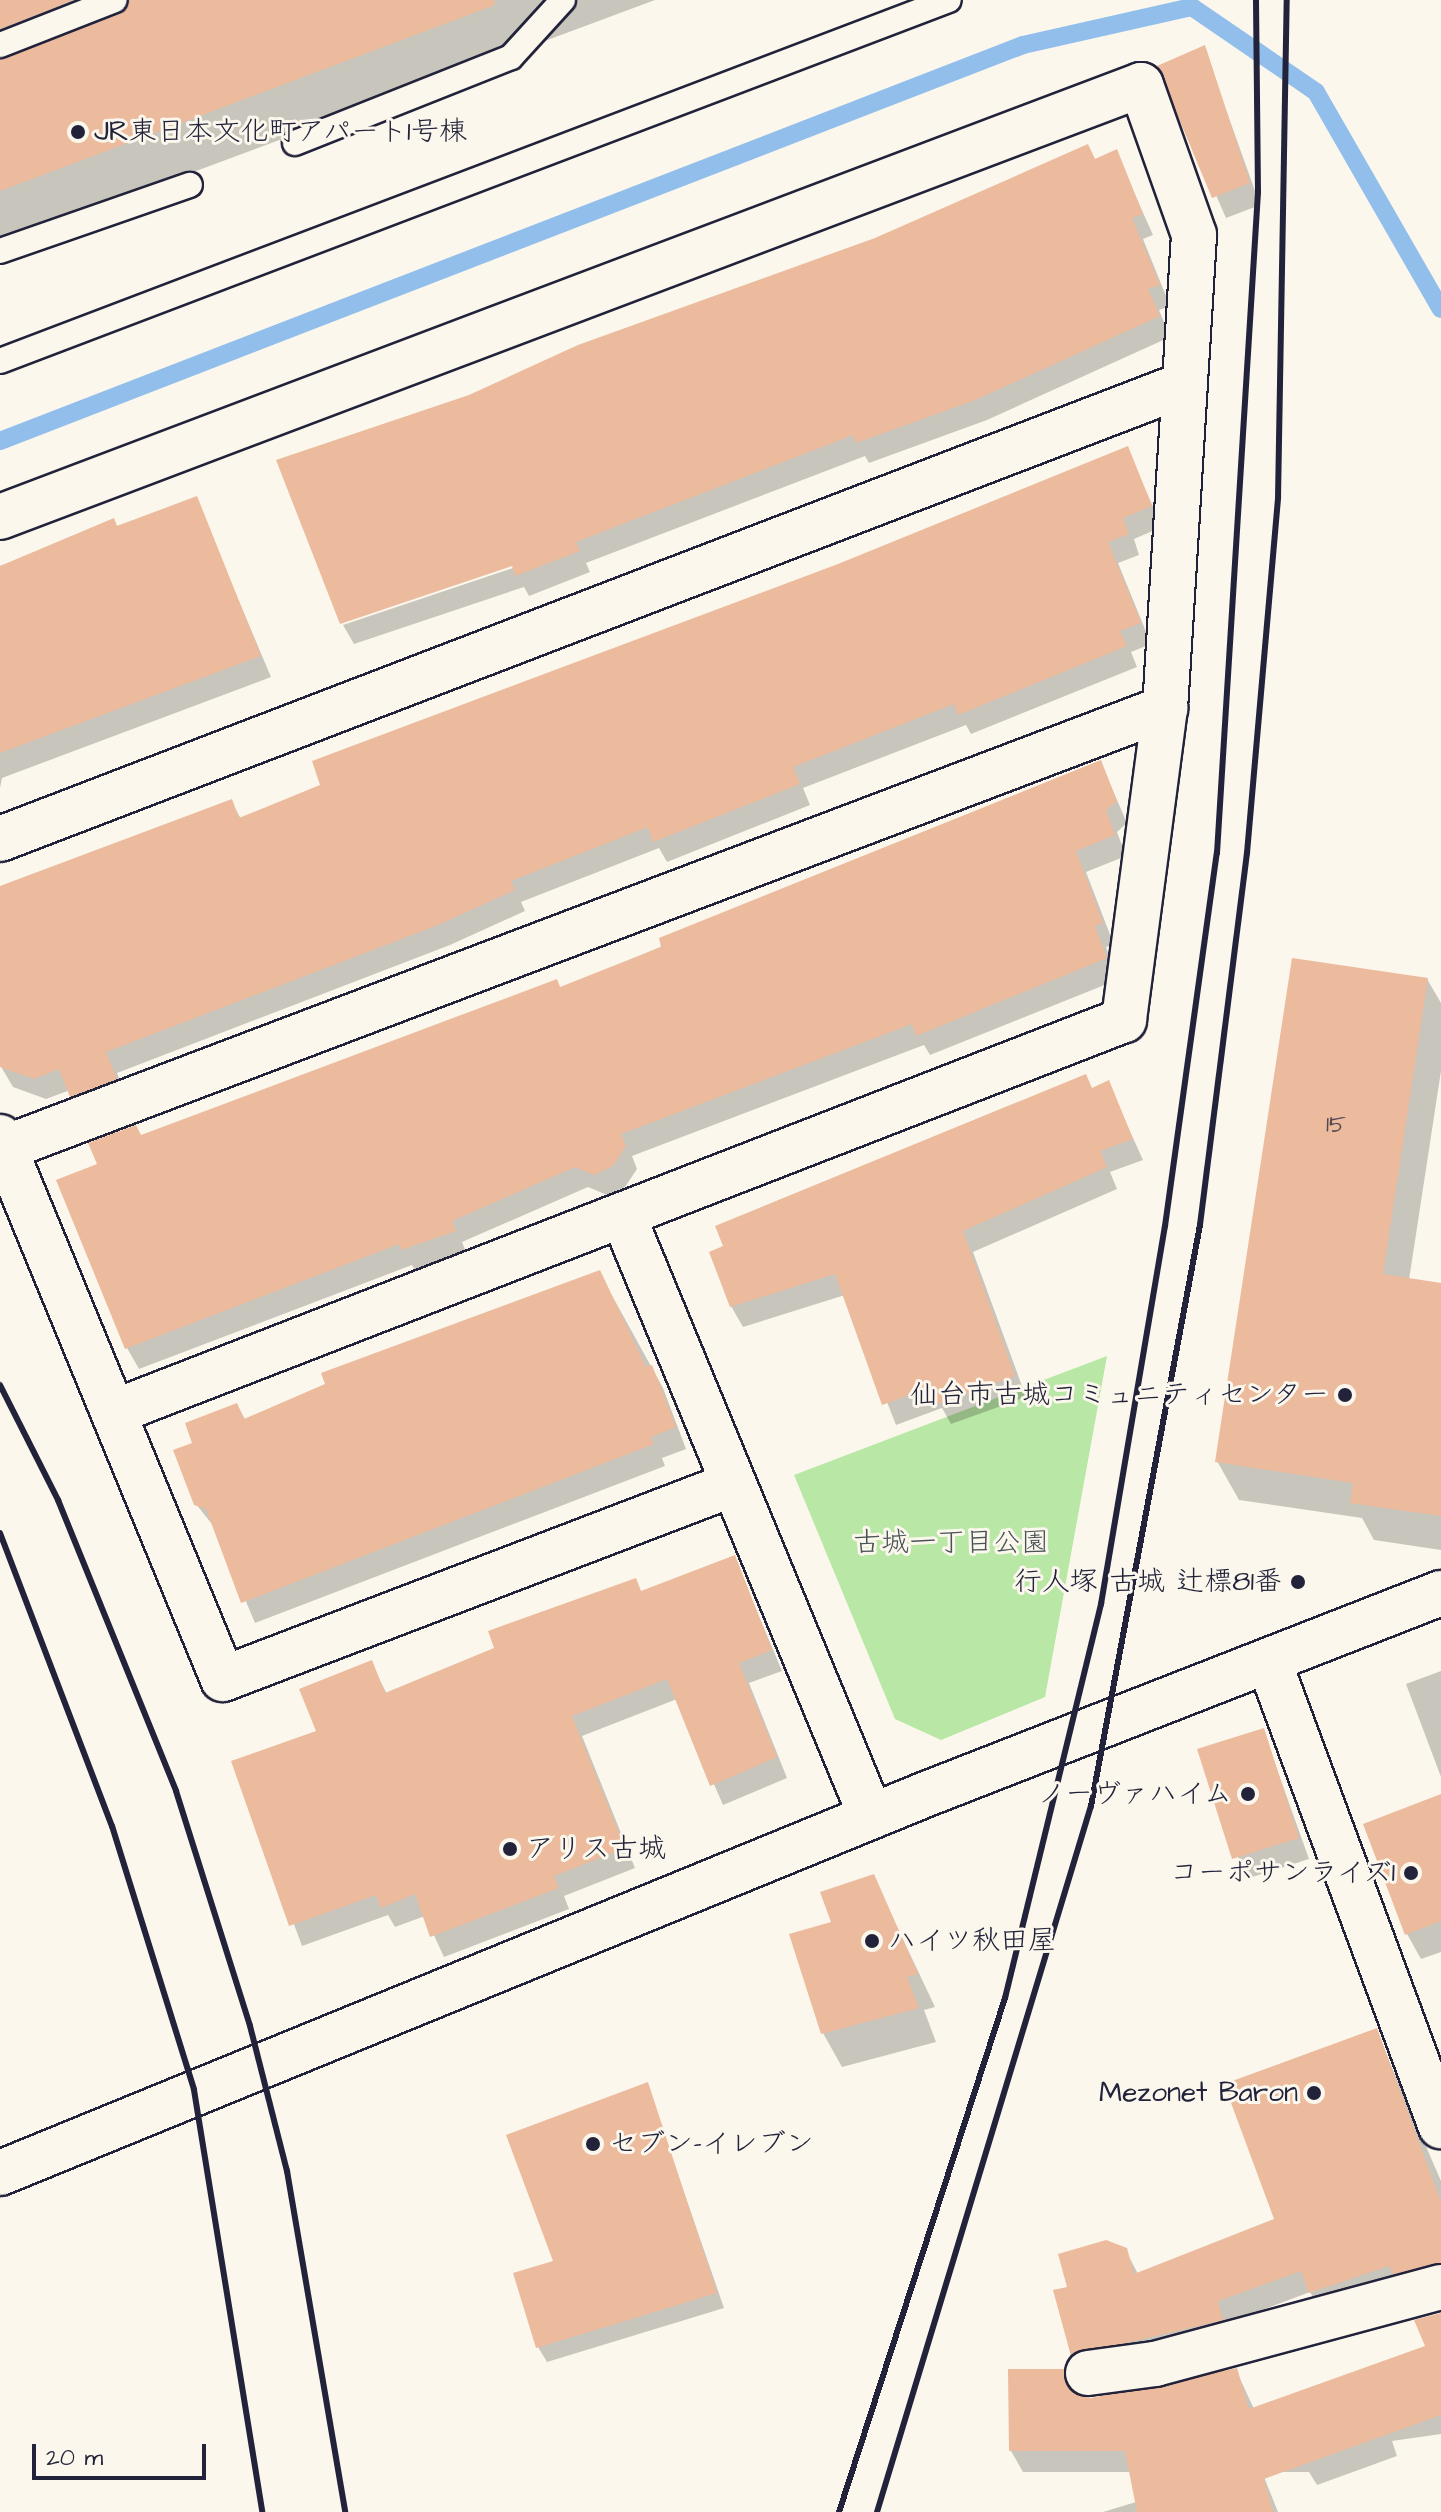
<!DOCTYPE html>
<html>
<head>
<meta charset="utf-8">
<style>
  body { margin:0 }
  #map { position:relative; width:1441px; height:2512px; overflow:hidden; background:#fbf7ec; font-family:"Architects Daughter","Klee One",sans-serif }
  div>[style] { position:absolute }
  .green>* { inset:0; background:#b8e7a6 }
  .shadow>* { inset:0; background:#0003 }
  .stream>* { height:18px; margin:-9px; padding:0 9px; transform-origin:9px; border-radius:9px; background:#91beeb }
  .building>* { inset:0; background:#ecba9d }
  .roads { filter:drop-shadow(2px 0 #22223b) drop-shadow(-2px 0 #22223b) drop-shadow(0 2px #22223b) drop-shadow(0 -2px #22223b) }
  .service>* { height:24px; margin:-12px; padding:0 12px; transform-origin:12px; border-radius:12px; background:#fbf7ec }
  .minor>* { height:44px; margin:-22px; padding:0 22px; transform-origin:22px; border-radius:22px; background:#fbf7ec }
  .tertiary>* { height:44px; margin:-22px; padding:0 22px; transform-origin:22px; border-radius:22px; background:#fbf7ec }
  .rail>* { height:6px; margin:-3px; padding:0 3px; transform-origin:3px; border-radius:3px; background:#22223b }
  .dots>* { width:22px; height:22px; translate:-50% -50%; box-sizing:border-box; border:4px solid #fbf7ec; border-radius:50% }
  span { translate:-50% -50%; white-space:nowrap; text-align:center; line-height:1.15; -webkit-text-stroke:6px #fbf7ec; paint-order:stroke }
  .number-label { font-size:24px; color:#544854 }
  .number-label span { -webkit-text-stroke-width:0 }
  .poi-label { font-size:28px; color:#22223b }
  .left { translate:0 -50%; text-align:left }
  .right { translate:-100% -50%; text-align:right }
  .park-label { font-size:28px; color:#485356 }
  .scale { position:absolute; left:32px; top:2444px; width:174px; height:36px; box-sizing:border-box; border:4px solid #22223b; border-top:0; padding-left:10px; font-size:24px; line-height:28px; white-space:nowrap; color:#22223b; -webkit-text-stroke:6px #fbf7ec; paint-order:stroke }
</style>
</head>
<body>
<div id="map">
  <div class="green">
    <div style="clip-path:polygon(1107px 1356px,1045px 1697px,941px 1740px,895px 1719px,794px 1475px)"></div>
  </div>
  <div class="shadow">
    <div style="clip-path:polygon(0 0,655px 0,0 244px)"></div>
    <div style="clip-path:polygon(1204px 48px,1260px 205px,1226px 218px,1160px 67px)"></div>
    <div style="clip-path:polygon(1116px 152px,1153px 235px,1143px 239px,1170px 306px,1159px 310px,1170px 337px,987px 420px,869px 463px,865px 456px,586px 563px,590px 572px,529px 596px,524px 587px,354px 644px,343px 625px,522px 565px,470px 397px)"></div>
    <div style="clip-path:polygon(1127px 448px,1162px 527px,1134px 539px,1139px 555px,1118px 563px,1151px 644px,1131px 652px,1137px 667px,971px 734px,966px 725px,803px 788px,810px 805px,667px 862px,659px 848px,521px 902px,525px 911px,450px 945px,117px 1073px,128px 1100px,84px 1116px,70px 1090px,46px 1099px,13px 1087px,0 1065px,0 889px,231px 801px,241px 819px)"></div>
    <div style="clip-path:polygon(196px 499px,271px 677px,2px 778px,0 788px,0 566px)"></div>
    <div style="clip-path:polygon(1101px 763px,1127px 823px,1117px 832px,1126px 856px,1086px 872px,1114px 945px,1106px 947px,1117px 980px,930px 1055px,924px 1045px,632px 1156px,637px 1169px,625px 1187px,607px 1195px,588px 1187px,462px 1242px,466px 1252px,415px 1270px,412px 1265px,139px 1369px,127px 1348px,99px 1165px,141px 1137px,560px 989px)"></div>
    <div style="clip-path:polygon(1427px 979px,1441px 1003px,1441px 1071px,1409px 1280px,1441px 1285px,1441px 1550px,1374px 1540px,1362px 1518px,1239px 1500px,1217px 1461px)"></div>
    <div style="clip-path:polygon(1108px 1083px,1143px 1160px,1110px 1172px,1117px 1189px,973px 1252px,1026px 1397px,951px 1424px,942px 1408px,896px 1425px,845px 1295px,743px 1327px,731px 1306px)"></div>
    <div style="clip-path:polygon(599px 1272px,663px 1388px,686px 1449px,662px 1458px,665px 1466px,255px 1623px,215px 1528px,196px 1504px,195px 1444px,237px 1405px,246px 1421px)"></div>
    <div style="clip-path:polygon(734px 1557px,782px 1671px,749px 1683px,787px 1778px,723px 1805px,677px 1699px,582px 1736px,635px 1868px,564px 1896px,569px 1909px,444px 1957px,425px 1916px,395px 1927px,388px 1915px,302px 1946px,234px 1762px,318px 1733px,371px 1663px,387px 1694px)"></div>
    <div style="clip-path:polygon(1441px 1671px,1441px 1777px,1406px 1684px)"></div>
    <div style="clip-path:polygon(1263px 1730px,1309px 1859px,1246px 1879px,1199px 1750px)"></div>
    <div style="clip-path:polygon(1441px 1796px,1441px 1952px,1421px 1959px,1407px 1934px)"></div>
    <div style="clip-path:polygon(873px 1876px,935px 2007px,924px 2010px,936px 2042px,842px 2067px,823px 2033px,833px 1923px)"></div>
    <div style="clip-path:polygon(1376px 2031px,1441px 2181px,1441px 2288px,1323px 2313px,1310px 2292px,1085px 2376px,1072px 2355px,1069px 2289px,1125px 2249px,1138px 2274px,1276px 2220px)"></div>
    <div style="clip-path:polygon(647px 2085px,724px 2308px,547px 2362px,538px 2347px,556px 2263px)"></div>
    <div style="clip-path:polygon(1441px 2315px,1441px 2434px,1392px 2441px,1397px 2456px,1317px 2485px,1309px 2472px,1262px 2472px,1278px 2512px,1103px 2512px,1235px 2472px,1023px 2472px,1011px 2451px,1063px 2371px,1075px 2392px,1091px 2400px,1236px 2370px,1254px 2409px,1428px 2347px)"></div>
  </div>
  <div class="stream">
    <div style="left:0;top:441px;width:1097px;rotate:-21.16deg"></div>
    <div style="left:1023px;top:45px;width:173px;rotate:-12.7deg"></div>
    <div style="left:1192px;top:7px;width:150px;rotate:34.4deg"></div>
    <div style="left:1316px;top:92px;width:250px;rotate:60.1deg"></div>
  </div>
  <div class="building">
    <div style="clip-path:polygon(0 0,74px 0,0 29px)"></div>
    <div style="clip-path:polygon(130px 0,494px 0,495px 5px,0 191px,0 60px,120px 14px)"></div>
    <div style="clip-path:polygon(1205px 45px,1250px 183px,1212px 198px,1157px 66px)"></div>
    <div style="clip-path:polygon(1088px 144px,1095px 159px,1117px 149px,1143px 214px,1132px 218px,1160px 285px,1148px 289px,1160px 316px,975px 400px,856px 443px,853px 435px,576px 542px,580px 551px,515px 576px,512px 566px,340px 624px,276px 460px,469px 395px,578px 345px,875px 238px)"></div>
    <div style="clip-path:polygon(1128px 446px,1152px 506px,1123px 518px,1129px 534px,1108px 542px,1141px 623px,1120px 631px,1127px 646px,958px 715px,954px 704px,793px 767px,800px 784px,653px 842px,648px 827px,511px 881px,515px 890px,438px 925px,106px 1052px,117px 1079px,70px 1097px,59px 1069px,34px 1079px,0 1067px,0 886px,232px 799px,239px 818px,320px 785px,312px 761px,838px 564px)"></div>
    <div style="clip-path:polygon(197px 496px,261px 656px,0 753px,0 566px,114px 518px,117px 526px)"></div>
    <div style="clip-path:polygon(1101px 760px,1117px 801px,1106px 810px,1115px 835px,1076px 851px,1103px 923px,1095px 926px,1107px 958px,916px 1036px,912px 1024px,621px 1134px,626px 1146px,613px 1166px,594px 1175px,575px 1167px,452px 1221px,456px 1231px,401px 1250px,399px 1244px,125px 1349px,56px 1180px,97px 1164px,88px 1143px,136px 1125px,141px 1135px,557px 979px,560px 987px,661px 947px,659px 938px)"></div>
    <div style="clip-path:polygon(1292px 958px,1428px 978px,1383px 1274px,1441px 1283px,1441px 1516px,1350px 1503px,1353px 1483px,1215px 1462px)"></div>
    <div style="clip-path:polygon(1086px 1074px,1092px 1088px,1109px 1080px,1133px 1139px,1100px 1151px,1107px 1167px,963px 1231px,1015px 1376px,937px 1404px,931px 1387px,882px 1405px,835px 1274px,730px 1307px,709px 1252px,723px 1246px,715px 1226px)"></div>
    <div style="clip-path:polygon(600px 1270px,646px 1367px,652px 1365px,676px 1427px,651px 1437px,654px 1444px,241px 1603px,206px 1509px,194px 1505px,173px 1450px,192px 1443px,185px 1423px,237px 1403px,244px 1419px,325px 1384px,321px 1373px)"></div>
    <div style="clip-path:polygon(735px 1555px,772px 1650px,739px 1663px,777px 1757px,710px 1786px,667px 1679px,572px 1716px,625px 1848px,554px 1876px,559px 1888px,430px 1937px,415px 1894px,381px 1908px,376px 1895px,289px 1926px,231px 1761px,316px 1731px,299px 1689px,372px 1660px,385px 1693px,494px 1648px,488px 1631px,636px 1578px,641px 1591px)"></div>
    <div style="clip-path:polygon(1264px 1728px,1299px 1838px,1232px 1859px,1197px 1749px)"></div>
    <div style="clip-path:polygon(1441px 1794px,1441px 1921px,1405px 1935px,1363px 1824px)"></div>
    <div style="clip-path:polygon(874px 1874px,918px 1974px,907px 1977px,919px 2008px,821px 2034px,789px 1934px,831px 1922px,820px 1892px)"></div>
    <div style="clip-path:polygon(1377px 2028px,1441px 2202px,1441px 2263px,1393px 2274px,1389px 2266px,1309px 2293px,1301px 2271px,1218px 2301px,1223px 2320px,1071px 2356px,1053px 2290px,1067px 2287px,1058px 2254px,1106px 2240px,1127px 2248px,1134px 2274px,1274px 2219px,1224px 2084px)"></div>
    <div style="clip-path:polygon(648px 2082px,717px 2293px,536px 2348px,513px 2273px,553px 2261px,506px 2135px)"></div>
    <div style="clip-path:polygon(1441px 2313px,1441px 2415px,1264px 2479px,1273px 2512px,1137px 2512px,1125px 2451px,1009px 2451px,1008px 2369px,1064px 2369px,1069px 2389px,1091px 2398px,1237px 2368px,1249px 2409px,1425px 2346px,1414px 2320px)"></div>
  </div>
  <div class="roads">
    <div class="service">
      <div style="left:0;top:45px;width:123px;rotate:-21.4deg"></div>
      <div style="left:295px;top:143px;width:232px;rotate:-21.7deg"></div>
      <div style="left:511px;top:57px;width:77px;rotate:-47.6deg"></div>
      <div style="left:0;top:251px;width:201px;rotate:-19.2deg"></div>
      <div style="left:0;top:361px;width:1015px;rotate:-20.83deg"></div>
    </div>
    <div class="minor">
      <div style="left:0;top:517px;width:1220px;rotate:-20.74deg"></div>
      <div style="left:1141px;top:85px;width:159px;rotate:70.5deg"></div>
      <div style="left:1194px;top:235px;width:474px;rotate:93.5deg"></div>
      <div style="left:1165px;top:708px;width:315px;rotate:97.5deg"></div>
      <div style="left:1124px;top:1020px;width:1080px;rotate:158.78deg"></div>
      <div style="left:0;top:839px;width:1264px;rotate:-21deg"></div>
      <div style="left:0;top:1137px;width:586px;rotate:67.64deg"></div>
      <div style="left:223px;top:1679px;width:546px;rotate:-20.92deg"></div>
      <div style="left:5px;top:1148px;width:1241px;rotate:-20.77deg"></div>
      <div style="left:624px;top:1218px;width:647px;rotate:67.56deg"></div>
      <div style="left:1269px;top:1662px;width:495px;rotate:69.7deg"></div>
      <div style="left:1088px;top:2373px;width:68px;rotate:-7.7deg"></div>
      <div style="left:1155px;top:2364px;width:296px;rotate:-15.1deg"></div>
    </div>
    <div class="tertiary">
      <div style="left:0;top:2173px;width:1004px;rotate:-22.25deg"></div>
      <div style="left:929px;top:1793px;width:550px;rotate:-21.34deg"></div>
    </div>
  </div>
  <div class="rail">
    <div style="left:0;top:1385px;width:129px;rotate:63.2deg"></div>
    <div style="left:58px;top:1500px;width:314px;rotate:67.9deg"></div>
    <div style="left:176px;top:1791px;width:246px;rotate:72.5deg"></div>
    <div style="left:250px;top:2026px;width:150px;rotate:75.7deg"></div>
    <div style="left:287px;top:2171px;width:346px;rotate:80.3deg"></div>
    <div style="left:0;top:1533px;width:314px;rotate:69.1deg"></div>
    <div style="left:112px;top:1826px;width:276px;rotate:72.7deg"></div>
    <div style="left:194px;top:2090px;width:427px;rotate:80.8deg"></div>
    <div style="left:839px;top:2512px;width:540px;rotate:-72.1deg"></div>
    <div style="left:1005px;top:1998px;width:406px;rotate:-76.3deg"></div>
    <div style="left:1101px;top:1604px;width:383px;rotate:-80.4deg"></div>
    <div style="left:1165px;top:1226px;width:377px;rotate:-82.1deg"></div>
    <div style="left:1217px;top:853px;width:662px;rotate:-86.45deg"></div>
    <div style="left:1258px;top:192px;width:192px;rotate:-90.6deg"></div>
    <div style="left:877px;top:2512px;width:738px;rotate:-73.14deg"></div>
    <div style="left:1091px;top:1806px;width:591px;rotate:-79.37deg"></div>
    <div style="left:1200px;top:1225px;width:375px;rotate:-82.8deg"></div>
    <div style="left:1247px;top:853px;width:356px;rotate:-85deg"></div>
    <div style="left:1278px;top:498px;width:498px;rotate:-89deg"></div>
  </div>
  <div class="dots">
    <div style="left:78px;top:132px;background:#22223b"></div>
    <div style="left:1345px;top:1395px;background:#22223b"></div>
    <div style="left:1298px;top:1582px;background:#22223b"></div>
    <div style="left:1248px;top:1794px;background:#22223b"></div>
    <div style="left:510px;top:1849px;background:#22223b"></div>
    <div style="left:1411px;top:1873px;background:#22223b"></div>
    <div style="left:872px;top:1941px;background:#22223b"></div>
    <div style="left:1314px;top:2093px;background:#22223b"></div>
    <div style="left:593px;top:2144px;background:#22223b"></div>
  </div>
  <div class="number-label">
    <span style="left:1336px;top:1126px">15</span>
  </div>
  <div class="poi-label">
    <span class="left" style="left:94px;top:132px">JR東日本文化町アパート1号棟</span>
    <span class="right" style="left:1329px;top:1395px">仙台市古城コミュニティセンター</span>
    <span class="right" style="left:1282px;top:1582px">行人塚 古城 辻標81番</span>
    <span class="right" style="left:1232px;top:1794px">ノーヴァハイム</span>
    <span class="left" style="left:526px;top:1849px">アリス古城</span>
    <span class="right" style="left:1395px;top:1873px">コーポサンライズ1</span>
    <span class="left" style="left:888px;top:1941px">ハイツ秋田屋</span>
    <span class="right" style="left:1298px;top:2093px">Mezonet Baron</span>
    <span class="left" style="left:609px;top:2144px">セブン-イレブン</span>
  </div>
  <div class="park-label">
    <span style="left:951px;top:1543px">古城一丁目公園</span>
  </div>
  <div class="scale">20 m</div>
</div>
</body>
</html>
